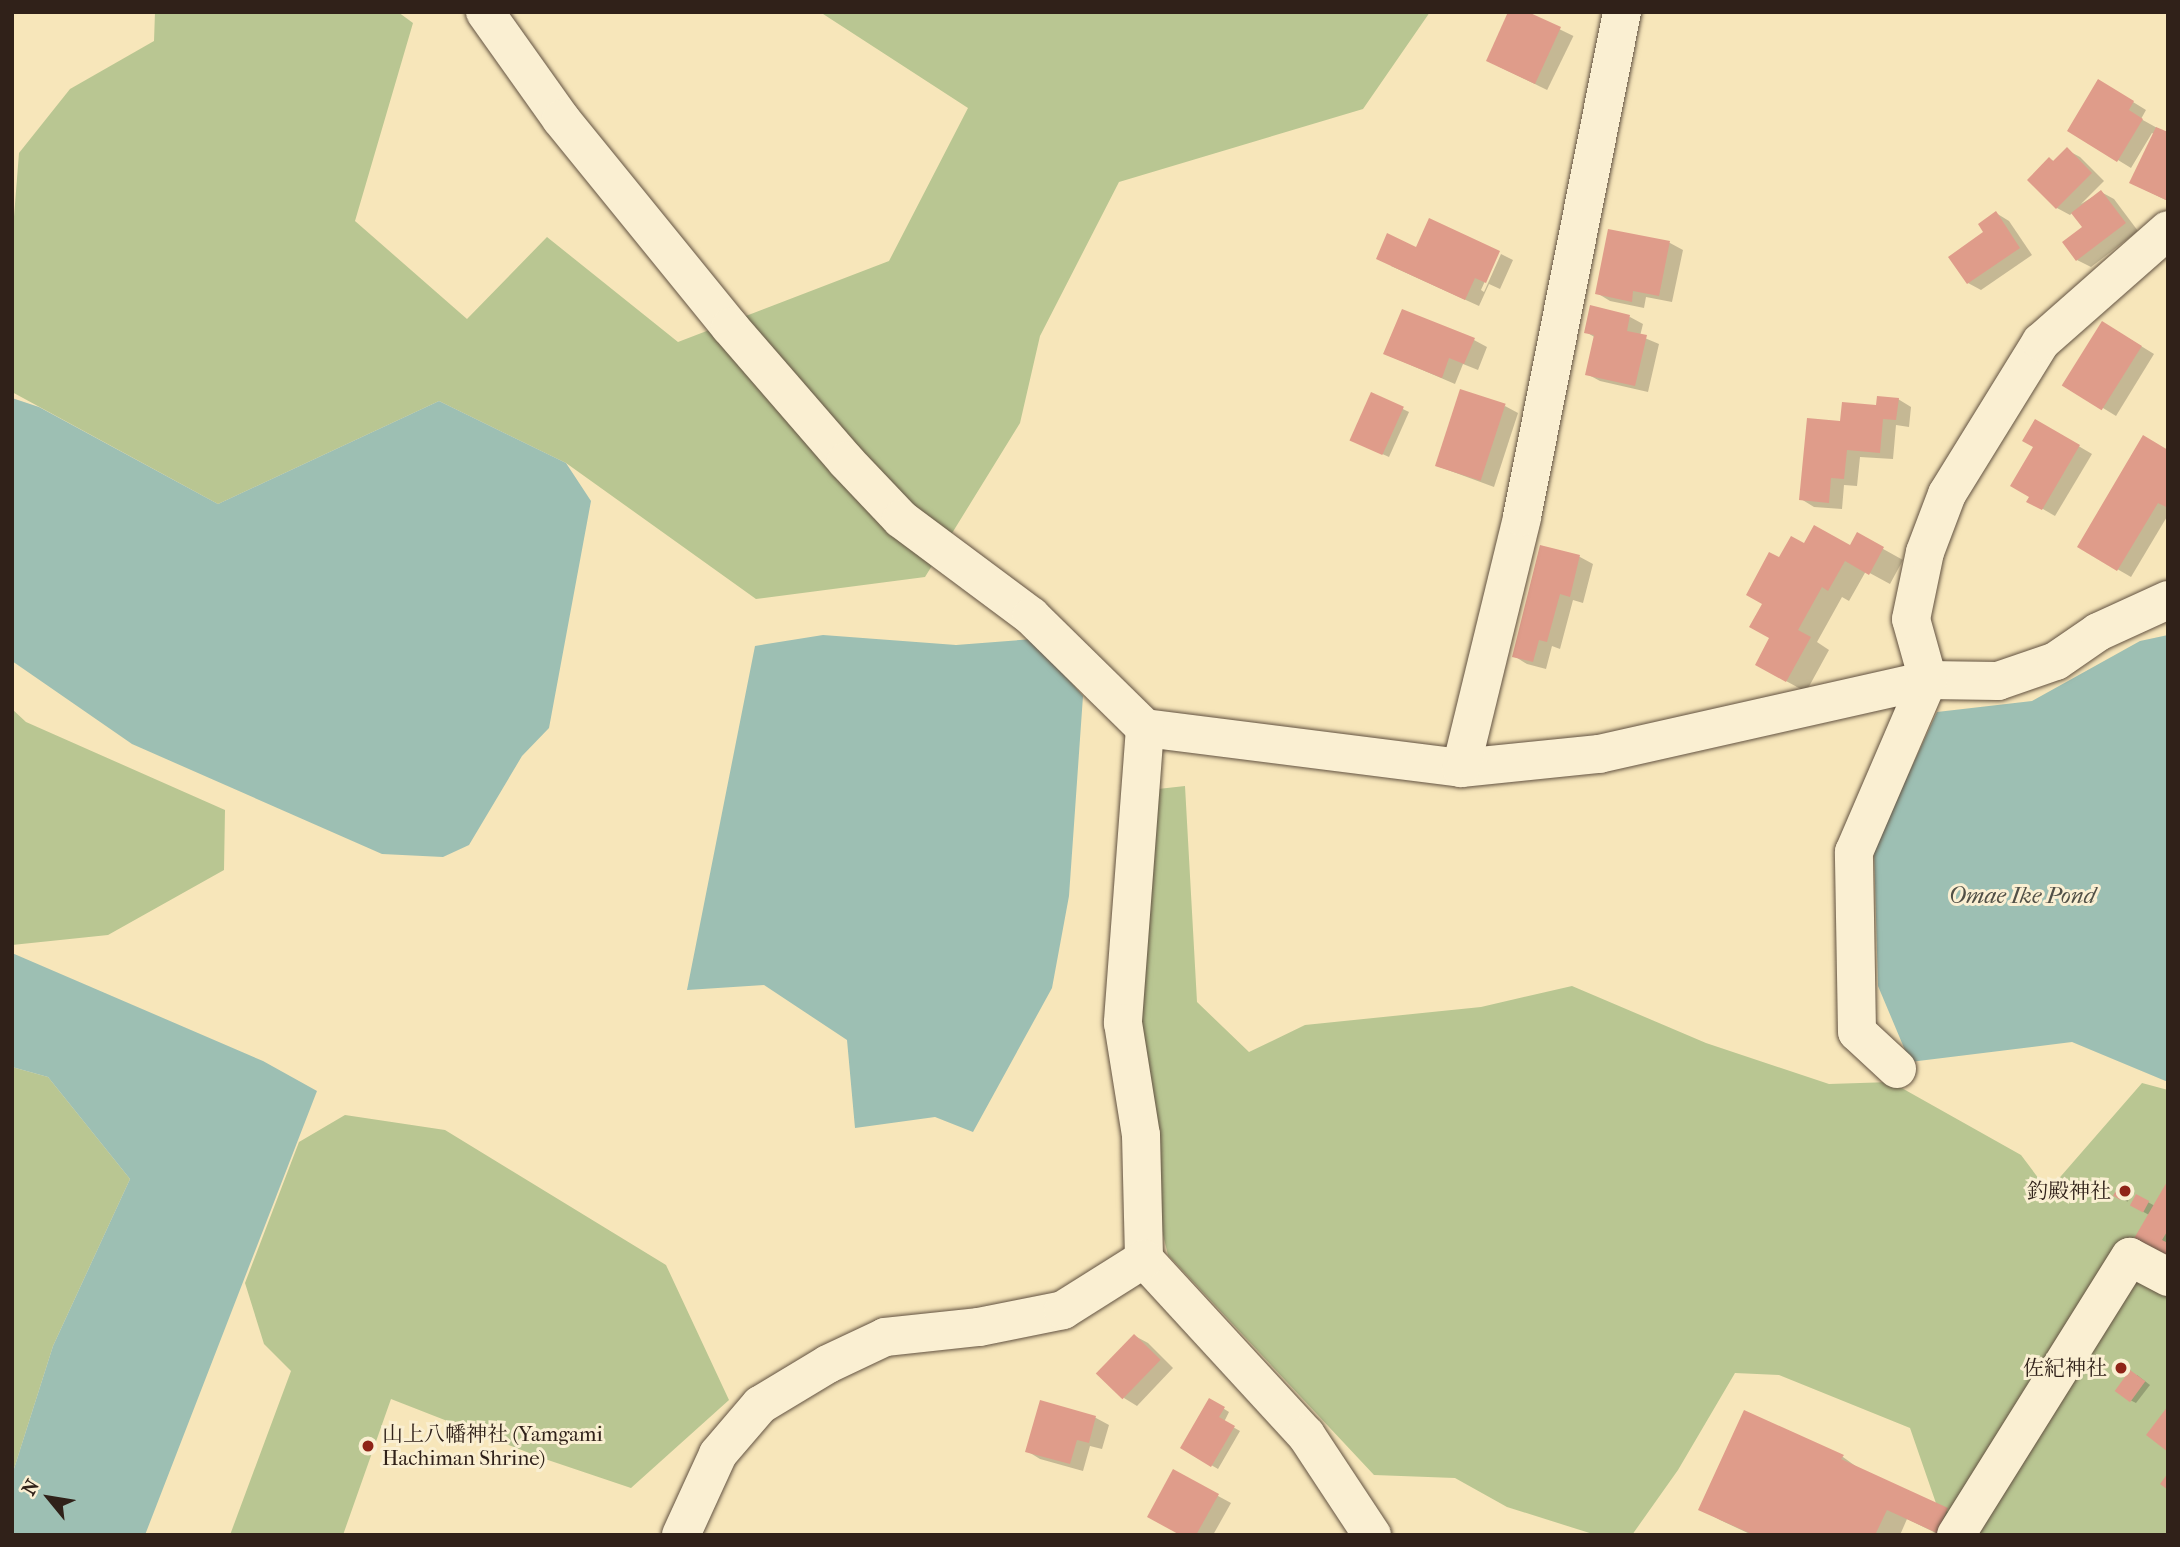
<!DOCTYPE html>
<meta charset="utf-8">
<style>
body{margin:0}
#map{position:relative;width:2180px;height:1547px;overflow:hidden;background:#f7e6ba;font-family:"IM FELL French Canon","Noto Serif JP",serif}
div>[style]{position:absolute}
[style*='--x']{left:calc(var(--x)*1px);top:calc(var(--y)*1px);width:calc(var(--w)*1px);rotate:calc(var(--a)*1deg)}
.green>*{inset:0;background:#b9c692}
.water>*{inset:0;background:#9dbfb3}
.shadow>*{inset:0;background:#0003;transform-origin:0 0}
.building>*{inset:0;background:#df9c8a;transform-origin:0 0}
.roads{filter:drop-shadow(0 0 2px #625241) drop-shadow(0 0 2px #625241)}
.minor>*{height:38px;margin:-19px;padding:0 19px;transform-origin:19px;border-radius:19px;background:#faefd2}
.dots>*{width:19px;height:19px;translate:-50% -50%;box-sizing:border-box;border:4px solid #faefd2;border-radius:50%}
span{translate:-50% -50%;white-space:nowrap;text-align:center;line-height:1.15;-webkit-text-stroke:6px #faefd2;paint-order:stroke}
.poi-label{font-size:21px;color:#302119}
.right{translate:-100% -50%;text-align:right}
.left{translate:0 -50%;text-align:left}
.water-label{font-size:23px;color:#515047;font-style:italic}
.frame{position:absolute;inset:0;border:14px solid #302119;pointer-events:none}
.north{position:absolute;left:14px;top:1463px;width:70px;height:70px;-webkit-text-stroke:5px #faefd2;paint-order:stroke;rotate:300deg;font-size:19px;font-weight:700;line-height:28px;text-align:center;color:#302119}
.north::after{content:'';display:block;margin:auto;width:24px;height:32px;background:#302119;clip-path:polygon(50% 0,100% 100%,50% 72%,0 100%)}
</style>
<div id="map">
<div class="green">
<i style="clip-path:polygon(155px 12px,398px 12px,413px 23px,355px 221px,467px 319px,547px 237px,678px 342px,889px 261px,968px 108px,820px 12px,1430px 12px,1363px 109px,1119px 182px,1040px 336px,1020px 423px,925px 577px,756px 599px,566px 463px,439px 401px,218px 504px,12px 392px,12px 242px,19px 153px,70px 89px,154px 41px)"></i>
<i style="clip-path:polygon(12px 709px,26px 722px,225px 810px,224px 870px,108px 935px,12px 945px)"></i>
<i style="clip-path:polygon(1185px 786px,1197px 1002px,1249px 1052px,1305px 1025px,1481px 1007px,1572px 986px,1706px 1043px,1829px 1084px,1891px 1082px,2021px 1155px,2048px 1191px,2142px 1083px,2168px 1090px,2168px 1535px,1947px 1535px,1910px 1428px,1779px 1375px,1735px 1373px,1678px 1470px,1632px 1535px,1596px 1535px,1507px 1507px,1455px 1478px,1374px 1475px,1168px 1255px,1107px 1009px,1122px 793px)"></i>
<i style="clip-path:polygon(12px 1067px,48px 1077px,130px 1179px,53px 1346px,12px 1475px)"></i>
<i style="clip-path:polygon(345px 1115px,445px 1130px,666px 1265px,729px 1400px,631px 1488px,542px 1458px,391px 1399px,343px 1535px,230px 1535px,291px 1371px,264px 1344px,245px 1283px,299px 1142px)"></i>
</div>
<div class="water">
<i style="clip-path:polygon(12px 398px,39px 407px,218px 504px,439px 401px,566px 463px,591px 501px,549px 728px,522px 756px,469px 845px,443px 857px,382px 854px,132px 744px,12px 661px)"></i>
<i style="clip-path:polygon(823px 635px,956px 645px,1033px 639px,1083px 696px,1069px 896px,1052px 988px,973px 1132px,935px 1117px,855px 1128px,847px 1040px,764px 985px,687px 990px,755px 646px)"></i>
<i style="clip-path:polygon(2168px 635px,2168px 1082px,2072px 1042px,1910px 1062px,1878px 986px,1874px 849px,1937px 712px,2032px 701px,2140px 641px)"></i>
<i style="clip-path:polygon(12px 953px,263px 1061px,317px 1091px,145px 1535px,12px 1535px,12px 1475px,53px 1346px,130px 1179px,48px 1077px,12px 1067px)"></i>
</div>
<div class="shadow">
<i style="left:1524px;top:12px;width:55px;height:60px;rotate:26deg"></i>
<i style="clip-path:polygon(2099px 81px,2146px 110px,2141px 119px,2168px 134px,2168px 201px,2131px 183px,2154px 134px,2152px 133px,2131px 168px,2069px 130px)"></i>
<i style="clip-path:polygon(2067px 150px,2080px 157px,2104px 181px,2081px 204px,2101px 192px,2114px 199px,2138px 231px,2091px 267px,2077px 260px,2085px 227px,2073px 212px,2070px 215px,2057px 208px,2029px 180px,2050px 159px,2055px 162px)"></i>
<i style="clip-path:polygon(1996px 213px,2009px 221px,2032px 255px,1981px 290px,1968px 283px,1986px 232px)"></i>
<i style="clip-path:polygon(1610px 231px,1670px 243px,1683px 250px,1672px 302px,1646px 297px,1644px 308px,1610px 301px,1597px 293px)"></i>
<i style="clip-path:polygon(1417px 249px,1498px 252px,1481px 290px,1484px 292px,1501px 254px,1513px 260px,1500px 289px,1489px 284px,1479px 306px,1391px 266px)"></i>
<i style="clip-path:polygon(1630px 317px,1643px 324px,1640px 336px,1659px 344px,1648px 392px,1600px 381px,1587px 374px,1596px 338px,1586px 332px)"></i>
<i style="clip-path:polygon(2115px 330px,2154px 354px,2116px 416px,2064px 384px)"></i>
<i style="clip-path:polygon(1474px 340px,1487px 347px,1478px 370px,1463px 364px,1455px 384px,1385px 354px)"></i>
<i style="clip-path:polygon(1372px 394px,1409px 412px,1389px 457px,1358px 443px)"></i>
<i style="clip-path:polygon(1898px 399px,1911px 407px,1909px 427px,1896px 425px,1893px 459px,1860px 457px,1857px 486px,1844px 485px,1842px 509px,1814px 507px,1801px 499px,1842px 423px)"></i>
<i style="clip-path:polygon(1505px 406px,1518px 413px,1494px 487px,1437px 466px)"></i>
<i style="clip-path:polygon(2036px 421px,2092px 454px,2055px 516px,2029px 501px)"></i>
<i style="clip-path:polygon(2168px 452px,2168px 515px,2131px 577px,2079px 547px)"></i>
<i style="clip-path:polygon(1858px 535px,1903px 560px,1890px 584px,1866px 571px,1849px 601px,1842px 597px,1817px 642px,1829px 650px,1806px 692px,1777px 676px,1765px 604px,1780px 560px,1804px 545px,1851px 547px)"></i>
<i style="clip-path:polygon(1542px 547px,1580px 557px,1593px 564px,1583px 603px,1573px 600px,1560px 649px,1552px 646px,1546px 669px,1527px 664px,1514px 656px)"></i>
<i style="clip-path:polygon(2168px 1183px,2168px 1261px,2149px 1215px,2131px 1205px,2137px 1196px,2155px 1206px)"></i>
<i style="left:2122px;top:1185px;width:13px;height:12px;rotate:29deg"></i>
<i style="clip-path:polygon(1135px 1336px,1148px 1343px,1173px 1368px,1137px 1406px,1124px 1398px)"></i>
<i style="clip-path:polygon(2137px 1375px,2150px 1385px,2136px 1403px,2130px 1400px)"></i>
<i style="clip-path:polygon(1210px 1400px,1229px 1412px,1224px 1422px,1240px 1431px,1218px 1469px,1182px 1448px)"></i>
<i style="clip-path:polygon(1041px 1402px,1096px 1418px,1109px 1425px,1102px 1449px,1090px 1446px,1083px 1471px,1040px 1459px,1027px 1451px)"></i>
<i style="clip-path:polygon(1745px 1412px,1843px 1457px,1861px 1470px,1967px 1521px,1940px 1535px,1907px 1519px,1900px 1535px,1752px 1535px,1720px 1520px,1701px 1509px)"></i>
<i style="clip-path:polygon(1174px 1472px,1231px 1503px,1213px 1535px,1183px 1535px)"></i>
</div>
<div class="building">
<i style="clip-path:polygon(1508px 12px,1528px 12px,1561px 27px,1535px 84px,1486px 61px)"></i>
<i style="clip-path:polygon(2098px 79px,2134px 101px,2129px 110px,2143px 119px,2117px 162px,2067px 131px)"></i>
<i style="clip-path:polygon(2156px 127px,2168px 132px,2168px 201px,2129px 183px)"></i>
<i style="clip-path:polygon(2067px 147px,2092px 173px,2056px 209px,2027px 180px,2049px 157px,2053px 161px)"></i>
<i style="clip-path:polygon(2101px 190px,2126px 223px,2076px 261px,2062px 242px,2082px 227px,2071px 213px)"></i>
<i style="clip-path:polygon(1996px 211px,2020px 248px,1967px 284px,1948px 257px,1983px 232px,1978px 224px)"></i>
<i style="clip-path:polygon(1429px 218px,1500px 251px,1486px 283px,1475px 278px,1465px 300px,1376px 259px,1387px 233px,1416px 247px)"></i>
<i style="clip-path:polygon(1608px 229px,1670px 241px,1659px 296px,1633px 291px,1632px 302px,1595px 294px)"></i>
<i style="clip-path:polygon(1590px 305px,1630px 315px,1627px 331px,1647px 335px,1635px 386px,1585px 375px,1594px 335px,1584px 333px)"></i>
<i style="clip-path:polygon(1402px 309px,1475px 338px,1464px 364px,1449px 358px,1442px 378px,1383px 354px)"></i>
<i style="left:2102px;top:321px;width:47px;height:76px;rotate:32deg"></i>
<i style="left:1460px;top:389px;width:48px;height:81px;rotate:18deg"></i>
<i style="left:1371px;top:392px;width:36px;height:53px;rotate:24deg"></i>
<i style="clip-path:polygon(1877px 396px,1899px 398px,1896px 420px,1883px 419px,1880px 453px,1847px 450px,1844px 479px,1831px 478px,1829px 503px,1799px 500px,1807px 418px,1840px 421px,1842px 402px,1876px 405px)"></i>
<i style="clip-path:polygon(2035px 419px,2080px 445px,2042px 510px,2026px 502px,2029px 497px,2010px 486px,2033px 447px,2022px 441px)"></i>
<i style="clip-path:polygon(2143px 435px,2168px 450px,2168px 508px,2158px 503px,2117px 571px,2077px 547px)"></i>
<i style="clip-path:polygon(1814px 525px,1850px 545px,1857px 532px,1884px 547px,1869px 575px,1845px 561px,1828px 591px,1822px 587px,1798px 630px,1811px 637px,1786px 682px,1755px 665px,1769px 638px,1749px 627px,1762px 604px,1746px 595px,1769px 552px,1779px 557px,1791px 536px,1804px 543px)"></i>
<i style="clip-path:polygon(1540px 545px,1580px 555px,1570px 597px,1560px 594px,1547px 642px,1539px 640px,1533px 662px,1512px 657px)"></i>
<i style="clip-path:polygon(2168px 1180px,2168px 1230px,2162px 1240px,2168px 1243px,2168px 1263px,2132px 1242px)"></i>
<i style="left:2121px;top:1182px;width:8px;height:16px;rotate:30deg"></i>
<i style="left:2136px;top:1194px;width:15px;height:13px;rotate:28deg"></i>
<i style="left:1134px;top:1334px;width:37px;height:55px;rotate:44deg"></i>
<i style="left:2130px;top:1370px;width:19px;height:26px;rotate:36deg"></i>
<i style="clip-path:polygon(1209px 1398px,1225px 1407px,1219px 1417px,1235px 1426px,1211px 1467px,1180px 1448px)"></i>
<i style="clip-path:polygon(1040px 1400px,1096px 1416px,1089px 1443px,1077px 1440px,1070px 1464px,1025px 1452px)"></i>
<i style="clip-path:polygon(2168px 1406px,2168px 1452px,2146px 1435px)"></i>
<i style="clip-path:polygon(1744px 1410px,1844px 1455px,1841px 1459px,1948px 1508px,1937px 1533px,1887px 1510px,1875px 1535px,1754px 1535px,1698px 1510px)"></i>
<i style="clip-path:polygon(1173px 1469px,1219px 1494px,1196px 1535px,1180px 1535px,1147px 1517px)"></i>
<i style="clip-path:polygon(2168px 1473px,2168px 1490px,2160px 1484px)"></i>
</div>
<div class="roads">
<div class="minor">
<i style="--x:485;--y:12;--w:131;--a:54.6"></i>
<i style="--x:561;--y:119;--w:268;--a:50.9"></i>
<i style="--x:730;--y:327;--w:177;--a:49.1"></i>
<i style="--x:846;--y:461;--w:80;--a:46.5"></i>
<i style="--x:901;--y:519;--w:162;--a:36.7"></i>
<i style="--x:1031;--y:616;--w:160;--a:44.5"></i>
<i style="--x:1145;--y:728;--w:319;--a:7.2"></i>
<i style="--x:1461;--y:768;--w:139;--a:-5.8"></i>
<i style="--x:1599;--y:754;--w:337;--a:-12.7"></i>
<i style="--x:1928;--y:680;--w:70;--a:0.8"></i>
<i style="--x:1998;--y:681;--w:61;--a:-19"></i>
<i style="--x:2056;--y:661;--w:51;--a:-34.6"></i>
<i style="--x:2098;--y:632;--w:77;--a:-24.6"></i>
<i style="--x:1145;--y:728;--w:296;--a:94.3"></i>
<i style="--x:1123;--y:1023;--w:113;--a:80.9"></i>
<i style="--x:1141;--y:1135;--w:124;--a:88.6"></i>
<i style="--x:1144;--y:1259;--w:239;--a:47.4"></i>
<i style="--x:1306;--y:1435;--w:120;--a:56.6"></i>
<i style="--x:1461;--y:768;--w:258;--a:-76.3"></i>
<i style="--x:1522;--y:517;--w:515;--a:-78.8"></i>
<i style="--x:1897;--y:1069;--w:54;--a:-137.2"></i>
<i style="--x:1857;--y:1032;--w:180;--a:-91"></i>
<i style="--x:1854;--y:852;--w:187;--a:-66.7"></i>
<i style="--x:1928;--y:680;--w:63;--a:-105.6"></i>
<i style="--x:1911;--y:619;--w:68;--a:-78.2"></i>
<i style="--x:1925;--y:552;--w:62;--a:-69.2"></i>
<i style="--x:1947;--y:494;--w:179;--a:-58.3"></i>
<i style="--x:2041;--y:342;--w:169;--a:-41.4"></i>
<i style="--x:681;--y:1535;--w:89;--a:-65.4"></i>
<i style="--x:718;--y:1454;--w:65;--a:-49.4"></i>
<i style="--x:760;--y:1405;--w:79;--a:-31.1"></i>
<i style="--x:828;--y:1364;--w:63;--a:-25.3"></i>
<i style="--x:885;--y:1337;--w:95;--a:-6.1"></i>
<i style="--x:979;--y:1327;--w:86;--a:-11.4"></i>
<i style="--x:1063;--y:1310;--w:96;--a:-32.2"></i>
<i style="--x:1956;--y:1535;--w:328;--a:-58"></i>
<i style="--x:2130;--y:1257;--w:43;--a:27.8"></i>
</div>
</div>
<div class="dots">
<i style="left:2125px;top:1191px;background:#8f2418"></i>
<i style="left:2121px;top:1368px;background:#8f2418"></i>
<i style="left:368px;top:1446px;background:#8f2418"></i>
</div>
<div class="poi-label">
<span class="right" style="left:2111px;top:1191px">釣殿神社</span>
<span class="right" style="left:2107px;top:1368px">佐紀神社</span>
<span class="left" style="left:382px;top:1446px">山上八幡神社 (Yamgami<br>Hachiman Shrine)</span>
</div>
<div class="water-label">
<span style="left:2022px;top:896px">Omae Ike Pond</span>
</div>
<div class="frame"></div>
<div class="north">N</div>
</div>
